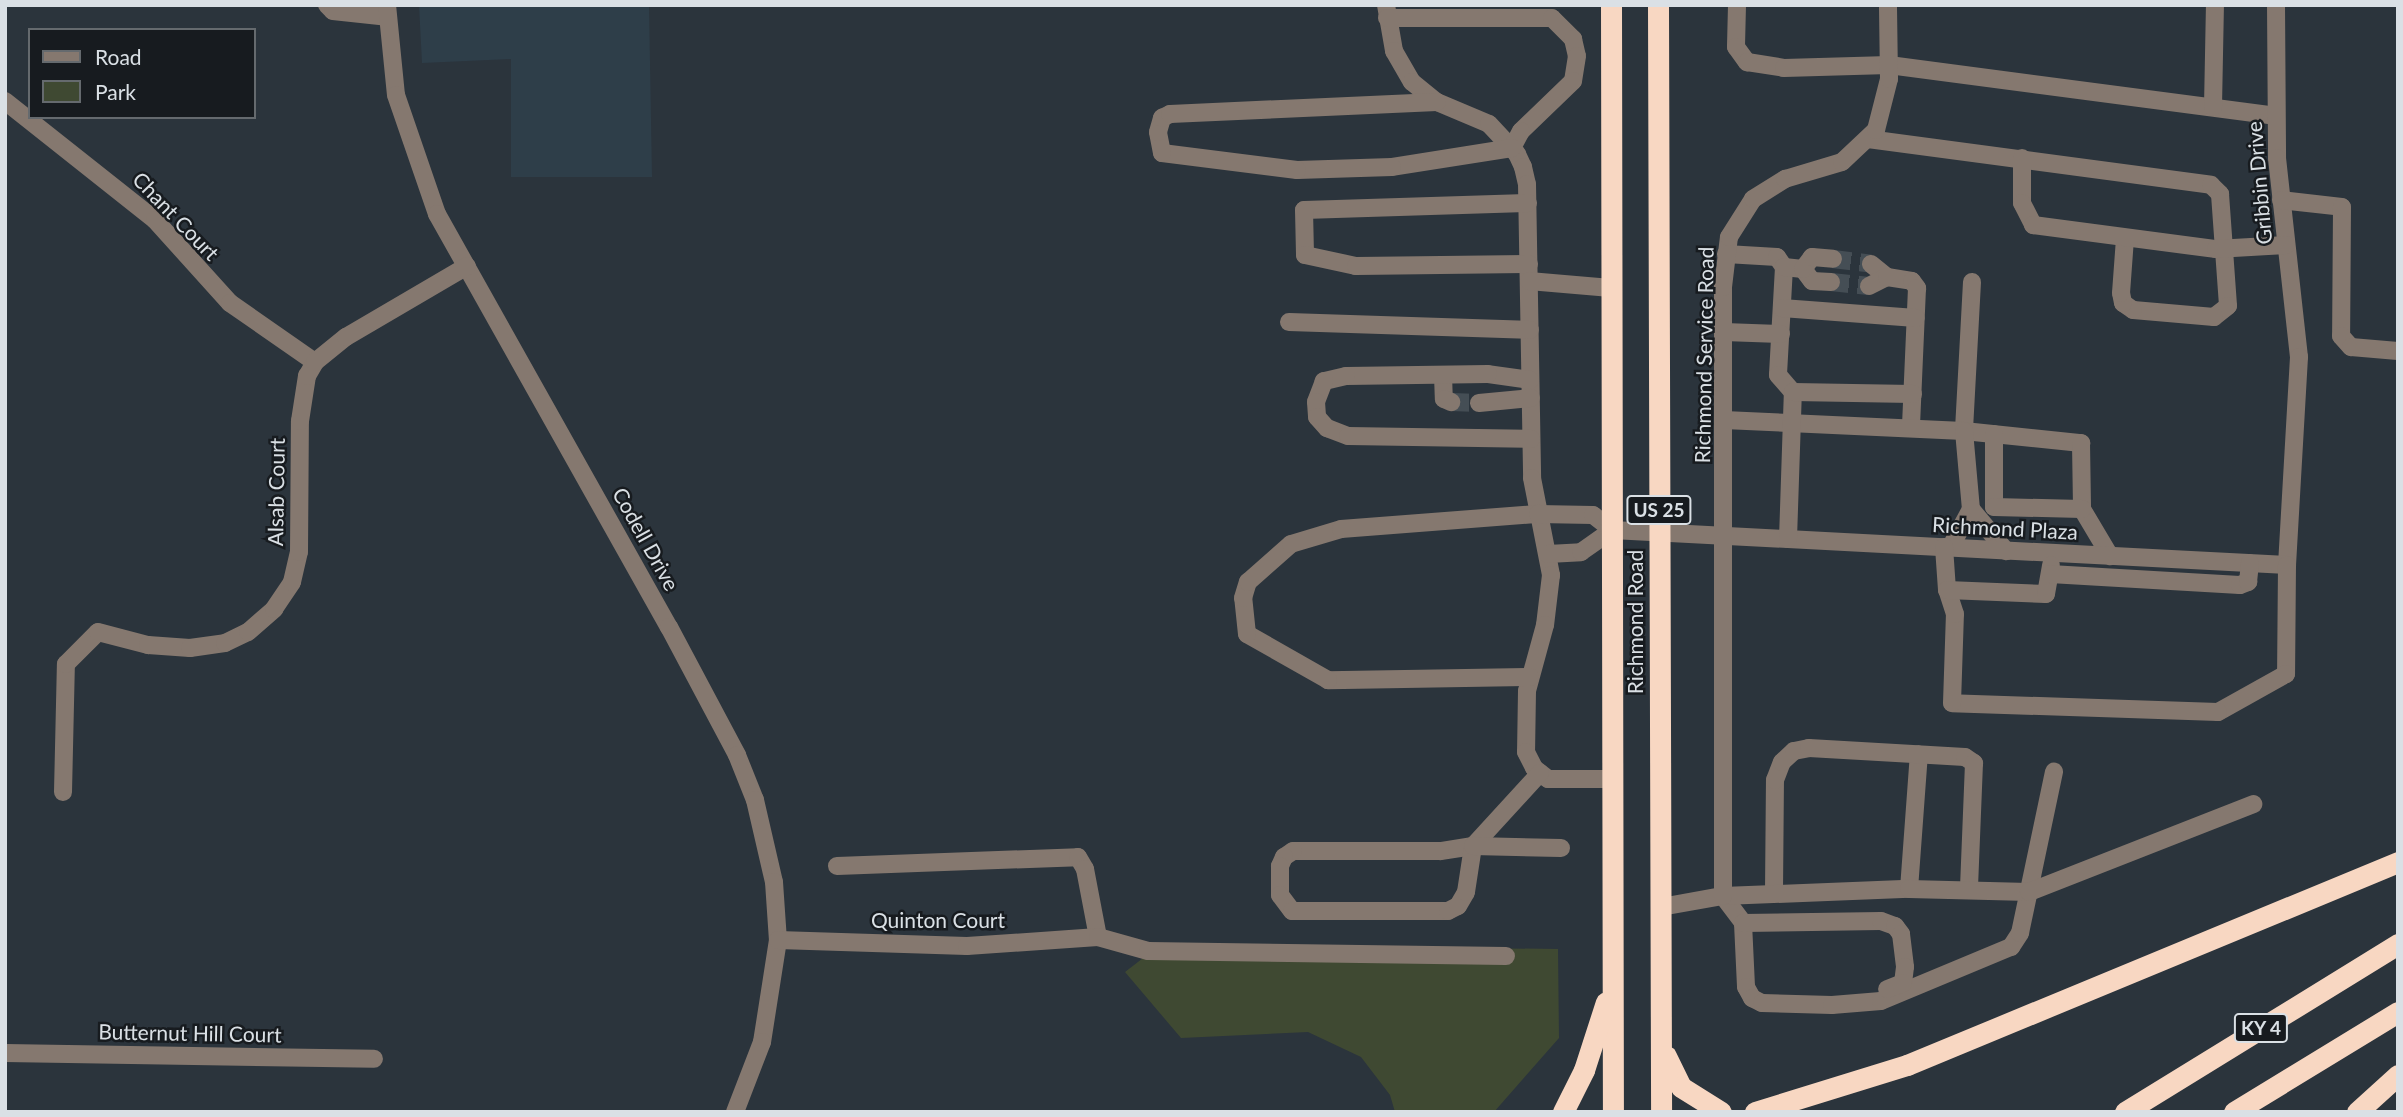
<!DOCTYPE html>
<style>
body{margin:0}
#map{position:relative;width:2403px;height:1117px;overflow:hidden;background:#2b343c;font-family:Lato,sans-serif}
div>[style]{position:absolute}
[style*='--x']{left:calc(var(--x)*1px);top:calc(var(--y)*1px);width:calc(var(--w)*1px);rotate:calc(var(--a)*1deg)}
.built>*{inset:0;background:#2e3e49}
.green>*{inset:0;background:#3f4932}
.minor-tunnel>*{height:18px;margin-top:-9px;transform-origin:0;background:repeating-linear-gradient(90deg,#454e55 0 18px,transparent 0 27px)}
.minor>*{height:18px;margin:-9px;padding:0 9px;transform-origin:9px;border-radius:9px;background:#85786f}
.highway>*{height:21px;margin:-10.5px;padding:0 10.5px;transform-origin:10.5px;border-radius:10.5px;background:#f8d7c2}
span{translate:-50% -50%;white-space:nowrap;text-align:center;line-height:1.15;-webkit-text-stroke:5px #171b1f;paint-order:stroke}
.shield-label span{padding:2px 5px;background:#171b1f;border:2px solid;border-radius:5px;-webkit-text-stroke-width:0}
.shield-label{font-size:19px;color:#dae0e5;font-weight:700}
.street-label{font-size:21px;color:#dae0e5}
.frame{position:absolute;inset:0;border:7px solid #dae0e5;pointer-events:none}
.legend{position:absolute;left:28px;top:28px;width:228px;height:91px;box-sizing:border-box;background:#171b1f;border:2px solid #656a6e;margin:0;padding:9px 12px;list-style:none;font-size:21px;color:#dae0e5}
.legend li{display:flex;align-items:center;gap:14px;height:35px}
.legend b{width:35px;border:2px solid #656a6e}
</style>
<div id="map">
<div class="built">
<i style="clip-path:polygon(419px 5px,649px 5px,652px 177px,511px 177px,511px 59px,422px 63px)"></i>
</div>
<div class="green">
<i style="clip-path:polygon(1288px 946px,1558px 949px,1559px 1038px,1494px 1112px,1395px 1112px,1390px 1095px,1361px 1057px,1308px 1032px,1181px 1038px,1125px 972px,1147px 955px)"></i>
</div>
<div class="minor-tunnel">
<i style="--x:1833;--y:259;--w:38;--a:7"></i>
<i style="--x:1831;--y:282;--w:38;--a:6"></i>
<i style="--x:1451;--y:402;--w:28;--a:2"></i>
</div>
<div class="minor">
<i style="--x:327;--y:5;--w:8;--a:45"></i>
<i style="--x:333;--y:11;--w:54;--a:6.3"></i>
<i style="--x:387;--y:5;--w:90;--a:84.3"></i>
<i style="--x:396;--y:95;--w:126;--a:71"></i>
<i style="--x:437;--y:214;--w:474;--a:60.7"></i>
<i style="--x:669;--y:627;--w:145;--a:62"></i>
<i style="--x:737;--y:755;--w:48;--a:68.2"></i>
<i style="--x:755;--y:800;--w:84;--a:77"></i>
<i style="--x:774;--y:882;--w:58;--a:86.1"></i>
<i style="--x:778;--y:940;--w:103;--a:98.9"></i>
<i style="--x:762;--y:1042;--w:75;--a:111.1"></i>
<i style="--x:1386;--y:5;--w:47;--a:80.1"></i>
<i style="--x:1394;--y:51;--w:36;--a:60"></i>
<i style="--x:1412;--y:82;--w:32;--a:39"></i>
<i style="--x:1437;--y:102;--w:56;--a:22.9"></i>
<i style="--x:1489;--y:124;--w:41;--a:47"></i>
<i style="--x:1517;--y:154;--w:14;--a:65"></i>
<i style="--x:1523;--y:167;--w:17;--a:77"></i>
<i style="--x:1527;--y:184;--w:294;--a:89"></i>
<i style="--x:1532;--y:478;--w:99;--a:78.9"></i>
<i style="--x:1551;--y:575;--w:50;--a:96.8"></i>
<i style="--x:1545;--y:625;--w:68;--a:105.3"></i>
<i style="--x:1527;--y:691;--w:61;--a:90.9"></i>
<i style="--x:1526;--y:752;--w:18;--a:63"></i>
<i style="--x:1534;--y:768;--w:18;--a:38"></i>
<i style="--x:1548;--y:779;--w:65;--a:0"></i>
<i style="--x:1737;--y:5;--w:42;--a:91.4"></i>
<i style="--x:1736;--y:47;--w:19;--a:54"></i>
<i style="--x:1747;--y:62;--w:37;--a:9"></i>
<i style="--x:1784;--y:68;--w:105;--a:-1.6"></i>
<i style="--x:1889;--y:65;--w:389;--a:7.5"></i>
<i style="--x:2276;--y:5;--w:153;--a:89.6"></i>
<i style="--x:2277;--y:158;--w:200;--a:83.7"></i>
<i style="--x:2299;--y:357;--w:208;--a:93.3"></i>
<i style="--x:1387;--y:18;--w:165;--a:0"></i>
<i style="--x:1552;--y:18;--w:30;--a:45"></i>
<i style="--x:1573;--y:39;--w:17;--a:77"></i>
<i style="--x:1577;--y:56;--w:25;--a:99"></i>
<i style="--x:1573;--y:81;--w:72;--a:136.1"></i>
<i style="--x:1521;--y:131;--w:19;--a:118"></i>
<i style="--x:1512;--y:148;--w:121;--a:171"></i>
<i style="--x:1392;--y:167;--w:95;--a:178.2"></i>
<i style="--x:1297;--y:170;--w:136;--a:-172.8"></i>
<i style="--x:1162;--y:153;--w:21;--a:-101"></i>
<i style="--x:1158;--y:132;--w:15;--a:-74"></i>
<i style="--x:1162;--y:118;--w:9;--a:-27"></i>
<i style="--x:1170;--y:114;--w:267;--a:-2.6"></i>
<i style="--x:5;--y:101;--w:191;--a:38.4"></i>
<i style="--x:155;--y:220;--w:112;--a:47.9"></i>
<i style="--x:230;--y:303;--w:103;--a:34.8"></i>
<i style="--x:2213;--y:107;--w:102;--a:-88.9"></i>
<i style="--x:1868;--y:139;--w:346;--a:7.6"></i>
<i style="--x:2211;--y:185;--w:13;--a:45"></i>
<i style="--x:2220;--y:194;--w:112;--a:85.9"></i>
<i style="--x:2228;--y:306;--w:18;--a:142"></i>
<i style="--x:2214;--y:317;--w:81;--a:-175.1"></i>
<i style="--x:2133;--y:310;--w:12;--a:-145"></i>
<i style="--x:2123;--y:303;--w:10;--a:-101"></i>
<i style="--x:2121;--y:293;--w:55;--a:-85.8"></i>
<i style="--x:2022;--y:158;--w:45;--a:90"></i>
<i style="--x:2022;--y:203;--w:25;--a:63"></i>
<i style="--x:2033;--y:225;--w:185;--a:7.5"></i>
<i style="--x:2216;--y:249;--w:70;--a:-3.3"></i>
<i style="--x:2281;--y:200;--w:61;--a:6.5"></i>
<i style="--x:2342;--y:207;--w:129;--a:90.4"></i>
<i style="--x:2341;--y:336;--w:15;--a:48"></i>
<i style="--x:2351;--y:347;--w:47;--a:4.9"></i>
<i style="--x:1528;--y:203;--w:224;--a:178.2"></i>
<i style="--x:1304;--y:210;--w:45;--a:88.7"></i>
<i style="--x:1305;--y:255;--w:52;--a:12.2"></i>
<i style="--x:1356;--y:266;--w:173;--a:-0.7"></i>
<i style="--x:1726;--y:254;--w:51;--a:3.4"></i>
<i style="--x:1777;--y:257;--w:12;--a:55"></i>
<i style="--x:1784;--y:267;--w:108;--a:93.2"></i>
<i style="--x:1778;--y:375;--w:23;--a:49"></i>
<i style="--x:1871;--y:264;--w:21;--a:39"></i>
<i style="--x:1784;--y:267;--w:19;--a:6"></i>
<i style="--x:1803;--y:269;--w:15;--a:53"></i>
<i style="--x:1812;--y:281;--w:19;--a:3"></i>
<i style="--x:1803;--y:269;--w:15;--a:-53"></i>
<i style="--x:1812;--y:257;--w:21;--a:5"></i>
<i style="--x:1529;--y:281;--w:82;--a:4.9"></i>
<i style="--x:1972;--y:282;--w:149;--a:93.1"></i>
<i style="--x:1964;--y:431;--w:118;--a:5.9"></i>
<i style="--x:2081;--y:443;--w:66;--a:89.1"></i>
<i style="--x:2082;--y:509;--w:55;--a:59.2"></i>
<i style="--x:1869;--y:286;--w:20;--a:-27"></i>
<i style="--x:1887;--y:277;--w:25;--a:9"></i>
<i style="--x:1912;--y:281;--w:9;--a:54"></i>
<i style="--x:1917;--y:288;--w:140;--a:92.5"></i>
<i style="--x:1782;--y:308;--w:134;--a:4.3"></i>
<i style="--x:1289;--y:322;--w:241;--a:1.9"></i>
<i style="--x:1724;--y:332;--w:57;--a:2"></i>
<i style="--x:1443;--y:375;--w:24;--a:88"></i>
<i style="--x:1444;--y:399;--w:8;--a:23"></i>
<i style="--x:1530;--y:380;--w:42;--a:-171.9"></i>
<i style="--x:1488;--y:374;--w:142;--a:179.2"></i>
<i style="--x:1346;--y:376;--w:23;--a:167"></i>
<i style="--x:1324;--y:381;--w:22;--a:111"></i>
<i style="--x:1316;--y:402;--w:15;--a:86"></i>
<i style="--x:1317;--y:417;--w:15;--a:48"></i>
<i style="--x:1327;--y:428;--w:22;--a:21"></i>
<i style="--x:1348;--y:436;--w:183;--a:0.9"></i>
<i style="--x:1479;--y:403;--w:52;--a:-5.5"></i>
<i style="--x:1724;--y:420;--w:240;--a:2.6"></i>
<i style="--x:1964;--y:431;--w:78;--a:84.9"></i>
<i style="--x:1971;--y:509;--w:44;--a:118.3"></i>
<i style="--x:1994;--y:434;--w:73;--a:90"></i>
<i style="--x:1994;--y:507;--w:88;--a:1.3"></i>
<i style="--x:1971;--y:509;--w:55;--a:50.2"></i>
<i style="--x:1612;--y:530;--w:676;--a:2.97"></i>
<i style="--x:2287;--y:565;--w:109;--a:90.5"></i>
<i style="--x:2286;--y:674;--w:78;--a:150.8"></i>
<i style="--x:2218;--y:712;--w:266;--a:-178.1"></i>
<i style="--x:1952;--y:703;--w:89;--a:-88.1"></i>
<i style="--x:1955;--y:614;--w:25;--a:-108"></i>
<i style="--x:1788;--y:539;--w:147;--a:-88.1"></i>
<i style="--x:1793;--y:392;--w:120;--a:1"></i>
<i style="--x:1944;--y:547;--w:43;--a:86"></i>
<i style="--x:1947;--y:590;--w:99;--a:2.3"></i>
<i style="--x:2046;--y:594;--w:29;--a:-80"></i>
<i style="--x:1548;--y:554;--w:33;--a:-3"></i>
<i style="--x:1581;--y:552;--w:38;--a:-35"></i>
<i style="--x:2050;--y:574;--w:190;--a:3.3"></i>
<i style="--x:2240;--y:585;--w:9;--a:-21"></i>
<i style="--x:2248;--y:582;--w:19;--a:-84"></i>
<i style="--x:1530;--y:677;--w:202;--a:179.1"></i>
<i style="--x:1328;--y:680;--w:93;--a:-150.4"></i>
<i style="--x:1247;--y:634;--w:36;--a:-96"></i>
<i style="--x:1243;--y:598;--w:17;--a:-73"></i>
<i style="--x:1248;--y:582;--w:57;--a:-41.5"></i>
<i style="--x:1291;--y:544;--w:52;--a:-16.7"></i>
<i style="--x:1341;--y:529;--w:198;--a:-4.4"></i>
<i style="--x:1538;--y:514;--w:55;--a:1"></i>
<i style="--x:1593;--y:515;--w:24;--a:38"></i>
<i style="--x:1540;--y:773;--w:99;--a:132.5"></i>
<i style="--x:1473;--y:846;--w:33;--a:171"></i>
<i style="--x:1440;--y:851;--w:147;--a:180"></i>
<i style="--x:1293;--y:851;--w:11;--a:146"></i>
<i style="--x:1284;--y:857;--w:10;--a:114"></i>
<i style="--x:1280;--y:866;--w:29;--a:90"></i>
<i style="--x:1280;--y:895;--w:20;--a:53"></i>
<i style="--x:1292;--y:911;--w:156;--a:0"></i>
<i style="--x:1448;--y:911;--w:11;--a:-27"></i>
<i style="--x:1458;--y:906;--w:16;--a:-60"></i>
<i style="--x:1466;--y:892;--w:47;--a:-81.3"></i>
<i style="--x:1473;--y:846;--w:88;--a:1.3"></i>
<i style="--x:63;--y:792;--w:128;--a:-88.7"></i>
<i style="--x:66;--y:664;--w:45;--a:-45"></i>
<i style="--x:98;--y:632;--w:52;--a:14.6"></i>
<i style="--x:148;--y:645;--w:42;--a:4.1"></i>
<i style="--x:190;--y:648;--w:35;--a:-8"></i>
<i style="--x:225;--y:643;--w:25;--a:-26"></i>
<i style="--x:248;--y:632;--w:35;--a:-41"></i>
<i style="--x:274;--y:609;--w:32;--a:-56"></i>
<i style="--x:292;--y:582;--w:31;--a:-77"></i>
<i style="--x:299;--y:552;--w:131;--a:-89.6"></i>
<i style="--x:300;--y:421;--w:46;--a:-81.2"></i>
<i style="--x:307;--y:376;--w:16;--a:-60"></i>
<i style="--x:315;--y:362;--w:40;--a:-39"></i>
<i style="--x:346;--y:337;--w:140;--a:-30.4"></i>
<i style="--x:837;--y:866;--w:241;--a:-2.1"></i>
<i style="--x:1078;--y:857;--w:14;--a:60"></i>
<i style="--x:1085;--y:869;--w:69;--a:79.2"></i>
<i style="--x:1909;--y:889;--w:135;--a:-85.8"></i>
<i style="--x:1774;--y:891;--w:111;--a:-89.5"></i>
<i style="--x:1775;--y:780;--w:19;--a:-69"></i>
<i style="--x:1782;--y:762;--w:16;--a:-43"></i>
<i style="--x:1794;--y:751;--w:15;--a:-11"></i>
<i style="--x:1809;--y:748;--w:156;--a:3.3"></i>
<i style="--x:1965;--y:757;--w:11;--a:34"></i>
<i style="--x:1974;--y:763;--w:127;--a:92.3"></i>
<i style="--x:1723;--y:896;--w:34;--a:53"></i>
<i style="--x:1743;--y:923;--w:64;--a:87.3"></i>
<i style="--x:1746;--y:987;--w:13;--a:61"></i>
<i style="--x:1752;--y:998;--w:11;--a:27"></i>
<i style="--x:1762;--y:1003;--w:70;--a:1.6"></i>
<i style="--x:1832;--y:1005;--w:49;--a:-4.7"></i>
<i style="--x:1881;--y:1001;--w:141;--a:-22.6"></i>
<i style="--x:2011;--y:947;--w:17;--a:-57"></i>
<i style="--x:2020;--y:933;--w:165;--a:-78.1"></i>
<i style="--x:1723;--y:896;--w:186;--a:-2.2"></i>
<i style="--x:1909;--y:889;--w:120;--a:1.4"></i>
<i style="--x:2029;--y:892;--w:241;--a:-21.4"></i>
<i style="--x:1661;--y:907;--w:63;--a:-10.1"></i>
<i style="--x:1723;--y:896;--w:609;--a:-90"></i>
<i style="--x:1723;--y:287;--w:50;--a:-83.2"></i>
<i style="--x:1729;--y:237;--w:45;--a:-57.7"></i>
<i style="--x:1753;--y:199;--w:38;--a:-32"></i>
<i style="--x:1785;--y:179;--w:59;--a:-16.6"></i>
<i style="--x:1842;--y:162;--w:47;--a:-43.3"></i>
<i style="--x:1876;--y:130;--w:53;--a:-75.7"></i>
<i style="--x:1889;--y:79;--w:74;--a:-90.8"></i>
<i style="--x:1743;--y:923;--w:138;--a:-0.8"></i>
<i style="--x:1881;--y:921;--w:15;--a:20"></i>
<i style="--x:1895;--y:926;--w:10;--a:53"></i>
<i style="--x:1901;--y:934;--w:33;--a:83"></i>
<i style="--x:1905;--y:967;--w:16;--a:97"></i>
<i style="--x:1903;--y:983;--w:17;--a:159"></i>
<i style="--x:778;--y:940;--w:189;--a:1.8"></i>
<i style="--x:967;--y:946;--w:131;--a:-3.9"></i>
<i style="--x:1098;--y:937;--w:52;--a:15.6"></i>
<i style="--x:1148;--y:951;--w:358;--a:0.8"></i>
<i style="--x:5;--y:1053;--w:369;--a:0.9"></i>
</div>
<div class="highway">
<i style="--x:1611;--y:5;--w:1107;--a:89.9"></i>
<i style="--x:1658;--y:5;--w:1107;--a:89.84"></i>
<i style="--x:1666;--y:1056;--w:34;--a:64"></i>
<i style="--x:1681;--y:1087;--w:47;--a:32"></i>
<i style="--x:1563;--y:1112;--w:47;--a:-63.4"></i>
<i style="--x:1584;--y:1070;--w:71;--a:-72.1"></i>
<i style="--x:1755;--y:1112;--w:159;--a:-17.2"></i>
<i style="--x:1907;--y:1065;--w:531;--a:-22.46"></i>
<i style="--x:2125;--y:1112;--w:321;--a:-31.6"></i>
<i style="--x:2234;--y:1112;--w:192;--a:-31.4"></i>
<i style="--x:2357;--y:1112;--w:55;--a:-42.1"></i>
</div>
<div class="shield-label">
<span style="left:1659px;top:510px">US 25</span>
<span style="left:2261px;top:1028px">KY 4</span>
</div>
<div class="street-label">
<span style="left:2259px;top:183px;rotate:-95deg">Gribbin Drive</span>
<span style="left:176px;top:216px;rotate:46deg">Chant Court</span>
<span style="left:1704px;top:355px;rotate:-89deg">Richmond Service Road</span>
<span style="left:276px;top:492px;rotate:-89deg">Alsab Court</span>
<span style="left:2005px;top:528px;rotate:3deg">Richmond Plaza</span>
<span style="left:646px;top:539px;rotate:61deg">Codell Drive</span>
<span style="left:1635px;top:622px;rotate:-90deg">Richmond Road</span>
<span style="left:938px;top:920px">Quinton Court</span>
<span style="left:190px;top:1033px;rotate:1deg">Butternut Hill Court</span>
</div>
<div class="frame"></div>
<ul class="legend">
<li><b style="height:9px;background:#85786f"></b>Road</li>
<li><b style="height:19px;background:#3f4932"></b>Park</li>
</ul>
</div>
